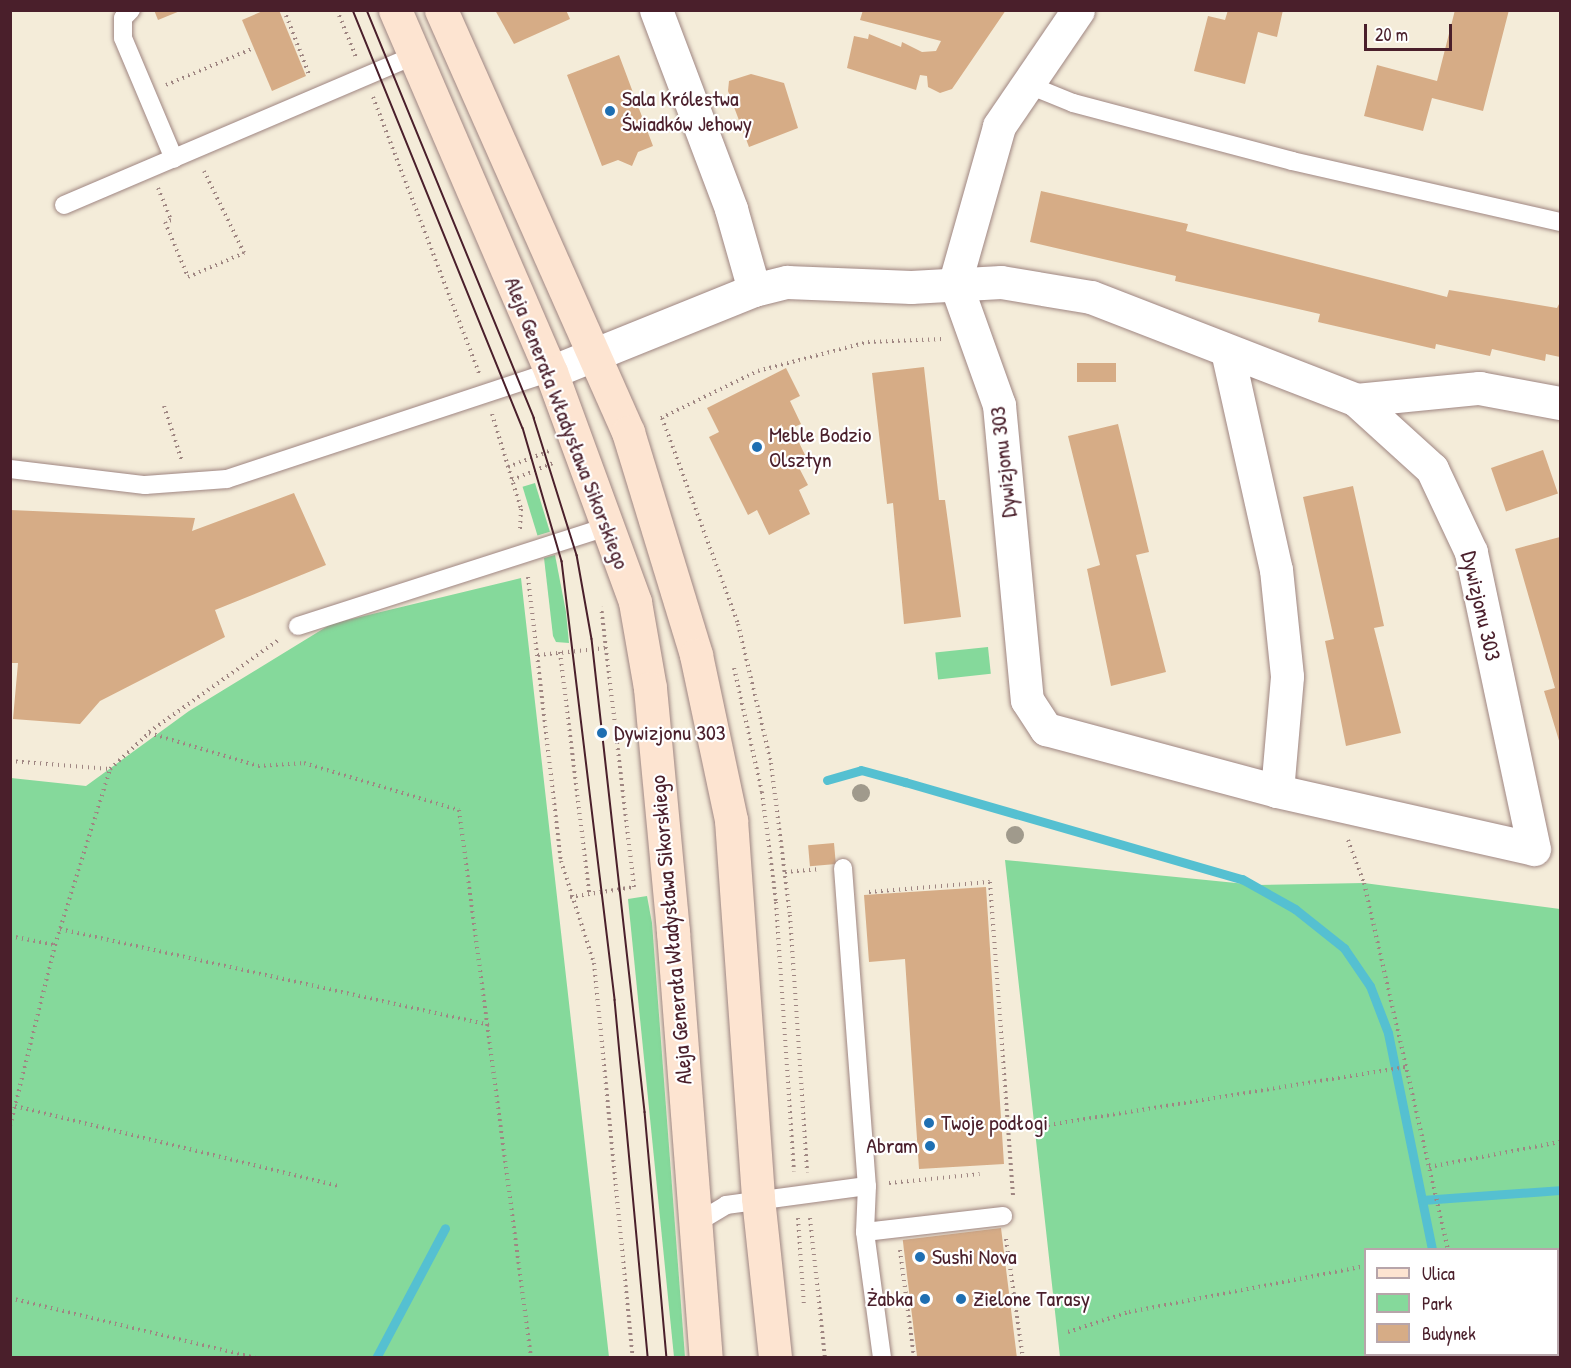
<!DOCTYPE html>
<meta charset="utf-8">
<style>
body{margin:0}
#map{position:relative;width:1571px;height:1368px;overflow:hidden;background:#f4ecd9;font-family:"Patrick Hand",sans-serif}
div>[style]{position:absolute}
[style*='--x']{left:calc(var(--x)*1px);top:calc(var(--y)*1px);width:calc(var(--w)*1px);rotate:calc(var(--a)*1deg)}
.green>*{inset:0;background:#85d99b;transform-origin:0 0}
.stream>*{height:9px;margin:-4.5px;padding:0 4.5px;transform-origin:4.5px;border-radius:4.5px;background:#55c0d1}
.building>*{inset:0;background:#d6ac86;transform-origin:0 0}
.path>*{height:4px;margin-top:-2px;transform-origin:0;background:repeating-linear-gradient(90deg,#9f8682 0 1.5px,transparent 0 6px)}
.roads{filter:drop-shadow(0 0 2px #9f8682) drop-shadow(0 0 2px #9f8682)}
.service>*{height:18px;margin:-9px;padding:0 9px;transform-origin:9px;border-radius:9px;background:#fff}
.minor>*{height:33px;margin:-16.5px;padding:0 16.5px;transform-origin:16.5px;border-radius:16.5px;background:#fff}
.secondary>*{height:33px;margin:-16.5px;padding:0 16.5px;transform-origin:16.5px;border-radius:16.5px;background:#fde4d1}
.tram>*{height:1.5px;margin:-0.75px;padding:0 0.75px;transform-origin:0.75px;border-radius:0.75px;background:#4a1f2b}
.trees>*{width:18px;height:18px;margin:-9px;border-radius:50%;background:#a09a8c}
.dots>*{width:16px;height:16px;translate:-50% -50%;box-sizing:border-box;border:3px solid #fff;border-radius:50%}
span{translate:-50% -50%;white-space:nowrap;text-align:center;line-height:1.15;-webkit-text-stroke:4.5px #fff;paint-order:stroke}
.poi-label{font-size:22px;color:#4a1f2b}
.left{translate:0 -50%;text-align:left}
.right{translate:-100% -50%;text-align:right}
.street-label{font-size:22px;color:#4a1f2b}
.frame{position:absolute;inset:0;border:12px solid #4a1f2b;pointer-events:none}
.legend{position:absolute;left:1364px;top:1248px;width:195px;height:108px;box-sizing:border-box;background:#fff;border:2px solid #b7a5aa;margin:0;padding:8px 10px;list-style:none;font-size:18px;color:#4a1f2b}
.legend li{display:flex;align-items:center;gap:12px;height:30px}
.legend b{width:30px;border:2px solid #b7a5aa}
.scale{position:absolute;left:1364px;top:24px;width:88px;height:27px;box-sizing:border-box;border:3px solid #4a1f2b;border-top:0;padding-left:8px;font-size:18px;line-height:21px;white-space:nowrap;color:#4a1f2b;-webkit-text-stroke:4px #fff;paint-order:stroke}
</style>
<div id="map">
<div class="green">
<i style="left:535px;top:483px;width:51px;height:13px;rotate:73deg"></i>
<i style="clip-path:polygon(555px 555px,566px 612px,569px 643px,556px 642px,553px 636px,544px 558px)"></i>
<i style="clip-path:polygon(521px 578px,609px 1357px,11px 1358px,11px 778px,86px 786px,189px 711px,331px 624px)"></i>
<i style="left:988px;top:647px;width:27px;height:53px;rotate:84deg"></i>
<i style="clip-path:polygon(evenodd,1005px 860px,1256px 885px,1364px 883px,1560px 909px,1560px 1357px,1060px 1357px,1005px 860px,1366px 1250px,1558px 1250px,1558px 1354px,1366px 1354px,1366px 1250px)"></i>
<i style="clip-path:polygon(647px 896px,652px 923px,685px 1357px,674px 1357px,628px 899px)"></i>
</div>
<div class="stream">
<i style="--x:827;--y:780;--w:35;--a:-16"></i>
<i style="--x:861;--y:770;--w:46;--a:15.3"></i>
<i style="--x:905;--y:782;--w:351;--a:16.1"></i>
<i style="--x:1242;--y:879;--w:61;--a:29.5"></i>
<i style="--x:1295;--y:909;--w:63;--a:38.5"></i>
<i style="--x:1344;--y:948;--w:46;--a:55.6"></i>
<i style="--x:1370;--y:986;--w:50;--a:69"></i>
<i style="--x:1388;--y:1033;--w:221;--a:78.5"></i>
<i style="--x:1422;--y:1200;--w:138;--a:-4.1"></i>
<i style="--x:1454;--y:1354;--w:4;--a:76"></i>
<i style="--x:376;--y:1358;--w:147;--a:-62"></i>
</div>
<div class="building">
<i style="clip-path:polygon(154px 10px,180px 10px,180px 11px,158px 20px)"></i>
<i style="clip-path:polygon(265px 10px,279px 10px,306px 76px,272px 91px,242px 20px)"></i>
<i style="clip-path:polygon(495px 10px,566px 10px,570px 19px,514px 44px)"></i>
<i style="clip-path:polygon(863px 10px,1006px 10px,952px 89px,940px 93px,928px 87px,927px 76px,920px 75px,916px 90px,847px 68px,854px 36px,868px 39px,869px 34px,901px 47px,902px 42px,922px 52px,936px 51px,941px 41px,860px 20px)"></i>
<i style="clip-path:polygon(1228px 10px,1283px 10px,1277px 37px,1258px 32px,1245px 84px,1194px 71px,1208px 16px,1225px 20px)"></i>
<i style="clip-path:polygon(1455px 10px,1509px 10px,1483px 111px,1432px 98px,1423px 131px,1364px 116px,1377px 65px,1437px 81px)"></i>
<i style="clip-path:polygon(619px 55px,653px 146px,638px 152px,632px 166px,618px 160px,602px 166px,567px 75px)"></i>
<i style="clip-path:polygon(751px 74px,784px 83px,798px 128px,749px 147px,728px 91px,729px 81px)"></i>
<i style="clip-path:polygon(1041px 191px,1188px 224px,1186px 231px,1447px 297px,1449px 290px,1557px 308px,1560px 302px,1560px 357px,1546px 354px,1545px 361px,1492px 349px,1490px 356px,1436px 344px,1435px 349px,1318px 322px,1320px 314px,1175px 281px,1176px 276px,1030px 242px)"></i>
<i style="left:1077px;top:363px;width:39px;height:19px"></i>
<i style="clip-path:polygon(924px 367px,939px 500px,945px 500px,961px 617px,904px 624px,893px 503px,887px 504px,872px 373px)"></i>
<i style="clip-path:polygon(786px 368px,800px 396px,790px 401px,801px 424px,792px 428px,806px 457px,796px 462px,808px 485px,799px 490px,810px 514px,769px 535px,757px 510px,748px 515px,709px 437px,719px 432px,707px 408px)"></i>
<i style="clip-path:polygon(1118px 424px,1149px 552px,1136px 555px,1166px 672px,1111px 686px,1087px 569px,1100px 565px,1068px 436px)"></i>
<i style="left:1543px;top:450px;width:46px;height:55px;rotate:71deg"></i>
<i style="clip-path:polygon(1353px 486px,1384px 626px,1374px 628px,1401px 733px,1346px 746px,1325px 641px,1334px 639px,1303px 497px)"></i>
<i style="clip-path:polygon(294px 493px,326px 565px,215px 610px,225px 637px,100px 701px,80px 724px,13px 719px,18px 663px,10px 663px,10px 510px,195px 518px,192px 531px)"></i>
<i style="clip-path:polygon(1560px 537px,1560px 744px,1544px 691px,1555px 688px,1515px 549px)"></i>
<i style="left:834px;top:843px;width:21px;height:26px;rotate:85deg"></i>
<i style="clip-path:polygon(986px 887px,1004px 1164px,919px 1169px,905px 959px,869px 962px,864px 895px)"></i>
<i style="left:1001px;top:1228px;width:131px;height:99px;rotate:83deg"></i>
</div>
<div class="path">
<i style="--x:265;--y:10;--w:1;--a:90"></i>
<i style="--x:284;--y:10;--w:69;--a:68.7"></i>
<i style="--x:337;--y:10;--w:51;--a:68"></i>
<i style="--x:166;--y:85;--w:95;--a:-22.8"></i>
<i style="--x:373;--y:97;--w:296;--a:69"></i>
<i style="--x:158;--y:188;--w:35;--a:68"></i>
<i style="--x:171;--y:220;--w:6;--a:162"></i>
<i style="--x:165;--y:222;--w:60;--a:67.3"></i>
<i style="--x:188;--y:277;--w:61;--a:-23.2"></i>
<i style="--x:244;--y:253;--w:91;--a:-116"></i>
<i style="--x:164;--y:406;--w:58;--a:71.9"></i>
<i style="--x:492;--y:414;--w:99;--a:73"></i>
<i style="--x:521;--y:509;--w:22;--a:93"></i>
<i style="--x:661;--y:418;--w:108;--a:-25.9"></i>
<i style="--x:758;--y:371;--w:114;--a:-14.8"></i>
<i style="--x:868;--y:342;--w:74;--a:-2.3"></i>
<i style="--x:662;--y:418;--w:220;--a:69.7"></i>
<i style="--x:738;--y:624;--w:143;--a:76.6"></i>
<i style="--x:771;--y:763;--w:153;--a:82.9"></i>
<i style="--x:790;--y:915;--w:258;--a:86.2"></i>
<i style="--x:508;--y:467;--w:44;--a:-21.3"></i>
<i style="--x:512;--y:480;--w:44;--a:-22.5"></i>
<i style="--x:528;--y:577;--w:286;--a:83.4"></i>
<i style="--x:561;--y:861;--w:107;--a:72.1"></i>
<i style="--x:594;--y:963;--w:397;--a:84.4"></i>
<i style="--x:560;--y:652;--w:243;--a:83.1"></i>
<i style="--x:538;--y:655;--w:69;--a:-5.8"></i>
<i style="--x:734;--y:668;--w:127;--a:77.3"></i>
<i style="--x:762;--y:792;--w:111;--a:82.7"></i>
<i style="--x:776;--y:902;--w:270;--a:86.2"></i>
<i style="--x:149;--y:732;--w:161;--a:-35.4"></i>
<i style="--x:10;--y:761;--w:100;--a:4.6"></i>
<i style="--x:110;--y:769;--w:53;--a:-42.7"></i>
<i style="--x:149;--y:733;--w:114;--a:16.8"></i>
<i style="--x:258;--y:766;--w:46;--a:-3.7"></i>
<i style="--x:304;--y:763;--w:162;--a:16.9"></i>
<i style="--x:459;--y:810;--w:553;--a:82.51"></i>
<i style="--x:1348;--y:840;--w:46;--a:69.6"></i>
<i style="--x:1364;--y:883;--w:376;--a:77.1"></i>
<i style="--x:785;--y:872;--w:35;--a:-5"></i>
<i style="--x:869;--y:892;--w:121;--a:-4.7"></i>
<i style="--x:990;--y:882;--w:314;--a:85.8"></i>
<i style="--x:570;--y:897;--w:65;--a:-8.9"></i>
<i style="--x:634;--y:887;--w:282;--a:-96.7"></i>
<i style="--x:60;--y:929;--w:442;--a:12.6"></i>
<i style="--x:10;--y:936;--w:46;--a:11.3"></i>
<i style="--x:15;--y:1106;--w:334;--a:13.9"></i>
<i style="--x:10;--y:1126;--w:187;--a:-76"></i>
<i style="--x:55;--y:945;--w:184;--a:-72.6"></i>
<i style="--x:1042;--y:1126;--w:369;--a:-9.2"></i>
<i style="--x:1429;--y:1167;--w:133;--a:-10.8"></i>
<i style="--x:889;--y:1183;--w:91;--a:-5.6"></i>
<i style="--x:798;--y:1218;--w:88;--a:86.1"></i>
<i style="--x:810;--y:1218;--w:141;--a:83.9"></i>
<i style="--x:1006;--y:1239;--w:120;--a:81.9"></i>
<i style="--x:900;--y:1250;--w:109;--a:82.6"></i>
<i style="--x:10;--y:1298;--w:254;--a:13.7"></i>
<i style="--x:1068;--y:1332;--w:64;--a:-18.2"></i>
<i style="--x:1129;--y:1312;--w:241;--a:-11"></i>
<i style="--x:1472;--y:1354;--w:4;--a:76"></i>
</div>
<div class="roads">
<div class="service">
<i style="--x:131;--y:10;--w:11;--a:135"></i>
<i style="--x:123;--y:18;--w:20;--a:90"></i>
<i style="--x:123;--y:38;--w:131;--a:67.1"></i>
<i style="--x:1024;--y:83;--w:53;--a:22.2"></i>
<i style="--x:1073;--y:103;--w:227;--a:14.8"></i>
<i style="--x:1292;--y:161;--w:275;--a:12.8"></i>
<i style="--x:64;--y:205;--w:379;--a:-23.1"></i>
<i style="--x:10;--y:469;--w:136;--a:6.8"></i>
<i style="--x:145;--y:485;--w:82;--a:-4.2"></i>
<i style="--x:227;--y:479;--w:341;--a:-18.3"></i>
<i style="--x:298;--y:626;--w:330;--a:-17.8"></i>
<i style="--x:843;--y:868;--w:319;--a:85.7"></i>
<i style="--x:867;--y:1186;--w:46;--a:92.5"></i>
<i style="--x:865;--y:1232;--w:127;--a:82.3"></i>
<i style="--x:693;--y:1225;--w:39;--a:-31"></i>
<i style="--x:726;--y:1205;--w:142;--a:-7.7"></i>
<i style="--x:865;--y:1232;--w:139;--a:-6.6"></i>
</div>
<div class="minor">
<i style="--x:656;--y:10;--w:213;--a:69.3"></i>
<i style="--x:731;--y:209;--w:84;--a:74.1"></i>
<i style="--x:955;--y:282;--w:131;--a:70.3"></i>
<i style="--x:999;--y:405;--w:296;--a:84.6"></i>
<i style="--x:1027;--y:700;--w:35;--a:57"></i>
<i style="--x:1046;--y:729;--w:239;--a:15"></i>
<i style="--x:1277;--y:791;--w:115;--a:-85"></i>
<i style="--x:1287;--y:676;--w:107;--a:-95.9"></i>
<i style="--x:1276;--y:570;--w:225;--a:-102.6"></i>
<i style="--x:955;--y:282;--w:162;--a:-74.2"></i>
<i style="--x:999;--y:126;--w:140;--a:-55.7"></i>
<i style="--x:551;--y:372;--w:219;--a:-22"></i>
<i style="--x:754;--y:290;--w:34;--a:-14"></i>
<i style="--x:787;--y:282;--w:124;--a:2.3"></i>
<i style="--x:911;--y:287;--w:90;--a:-3.2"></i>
<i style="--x:1001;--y:282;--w:91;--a:9.5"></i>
<i style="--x:1091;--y:297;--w:284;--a:21.2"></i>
<i style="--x:1356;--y:400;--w:124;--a:-5.6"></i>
<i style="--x:1479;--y:388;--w:82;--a:10.5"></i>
<i style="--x:1277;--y:791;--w:263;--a:12.7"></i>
<i style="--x:1534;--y:849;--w:304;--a:-102"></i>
<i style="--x:1471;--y:552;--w:92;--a:-115.2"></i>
<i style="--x:1432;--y:469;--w:103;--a:-137.8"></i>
</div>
<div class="secondary">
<i style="--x:395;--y:10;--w:394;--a:66.7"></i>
<i style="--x:551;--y:372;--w:245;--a:69.9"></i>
<i style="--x:635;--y:602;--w:87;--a:80.1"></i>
<i style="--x:650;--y:688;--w:245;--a:84.6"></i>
<i style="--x:673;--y:932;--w:427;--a:85.6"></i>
<i style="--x:441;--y:10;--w:462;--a:66.1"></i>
<i style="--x:628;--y:432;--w:233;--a:73"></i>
<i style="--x:696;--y:655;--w:169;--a:78"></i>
<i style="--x:731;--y:820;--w:379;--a:85.9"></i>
<i style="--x:758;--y:1198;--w:161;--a:83.9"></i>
</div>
</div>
<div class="tram">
<i style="--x:353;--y:10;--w:451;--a:67.9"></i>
<i style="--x:523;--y:428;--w:139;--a:73.7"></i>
<i style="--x:562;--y:561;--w:442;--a:83.1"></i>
<i style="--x:615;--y:1000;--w:360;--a:84.7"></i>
<i style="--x:367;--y:10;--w:441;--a:67.7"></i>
<i style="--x:534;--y:418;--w:144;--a:72.6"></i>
<i style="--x:577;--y:555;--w:85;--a:79.9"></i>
<i style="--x:592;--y:639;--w:476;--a:83.6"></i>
<i style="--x:645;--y:1112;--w:247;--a:84.9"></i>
</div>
<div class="trees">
<i style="left:861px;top:793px"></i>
<i style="left:1015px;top:835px"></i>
</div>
<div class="dots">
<i style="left:610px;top:111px;background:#1f6fb2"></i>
<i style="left:757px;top:447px;background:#1f6fb2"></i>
<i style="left:602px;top:733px;background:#1f6fb2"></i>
<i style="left:929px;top:1123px;background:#1f6fb2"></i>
<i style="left:930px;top:1146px;background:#1f6fb2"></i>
<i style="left:920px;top:1257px;background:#1f6fb2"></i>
<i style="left:925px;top:1299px;background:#1f6fb2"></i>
<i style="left:961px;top:1299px;background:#1f6fb2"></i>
</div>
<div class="poi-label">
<span class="left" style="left:622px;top:111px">Sala Królestwa<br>Świadków Jehowy</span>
<span class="left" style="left:769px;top:447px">Meble Bodzio<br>Olsztyn</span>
<span class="left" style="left:614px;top:733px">Dywizjonu 303</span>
<span class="left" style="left:941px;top:1123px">Twoje podłogi</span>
<span class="right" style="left:918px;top:1146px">Abram</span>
<span class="left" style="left:932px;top:1257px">Sushi Nova</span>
<span class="right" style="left:913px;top:1299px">Żabka</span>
<span class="left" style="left:973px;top:1299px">Zielone Tarasy</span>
</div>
<div class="street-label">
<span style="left:567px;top:423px;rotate:69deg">Aleja Generała Władysława Sikorskiego</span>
<span style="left:1003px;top:462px;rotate:-96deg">Dywizjonu 303</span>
<span style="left:1481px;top:606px;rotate:77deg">Dywizjonu 303</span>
<span style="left:671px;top:930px;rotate:-95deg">Aleja Generała Władysława Sikorskiego</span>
</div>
<div class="frame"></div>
<ul class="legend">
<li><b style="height:8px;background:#fde4d1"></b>Ulica</li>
<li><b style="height:16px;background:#85d99b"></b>Park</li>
<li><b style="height:16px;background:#d6ac86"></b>Budynek</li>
</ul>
<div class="scale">20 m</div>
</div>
